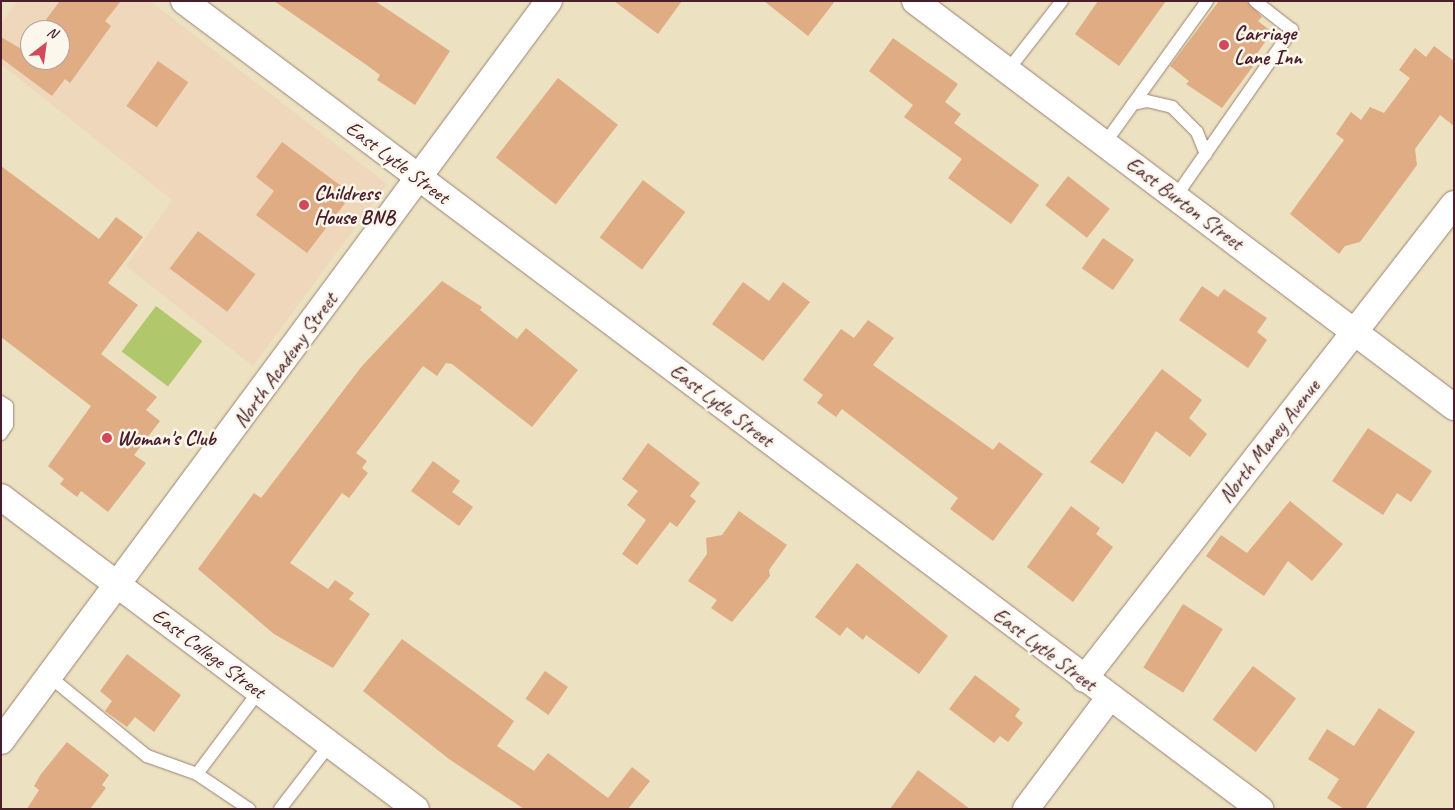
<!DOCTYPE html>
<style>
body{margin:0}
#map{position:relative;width:1455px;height:810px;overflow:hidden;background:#ece1c0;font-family:Caveat,sans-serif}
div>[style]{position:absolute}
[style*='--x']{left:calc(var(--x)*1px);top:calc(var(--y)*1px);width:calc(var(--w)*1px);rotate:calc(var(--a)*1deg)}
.built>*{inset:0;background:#eed7bb}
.green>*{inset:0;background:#b0c76c;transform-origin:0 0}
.building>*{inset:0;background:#dfac83;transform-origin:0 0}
.roads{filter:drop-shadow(0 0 1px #9b8076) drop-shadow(0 0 1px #9b8076)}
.service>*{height:12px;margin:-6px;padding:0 6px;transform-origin:6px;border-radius:6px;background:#fff}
.minor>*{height:26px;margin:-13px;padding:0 13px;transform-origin:13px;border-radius:13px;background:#fff}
.dots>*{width:14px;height:14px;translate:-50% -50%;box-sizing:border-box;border:2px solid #fbf7ec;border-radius:50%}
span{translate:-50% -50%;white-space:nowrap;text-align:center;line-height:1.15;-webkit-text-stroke:5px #fbf7ec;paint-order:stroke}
.poi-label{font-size:21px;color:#4a1f2b;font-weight:700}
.left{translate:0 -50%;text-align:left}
.street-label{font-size:21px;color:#4a1f2b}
.frame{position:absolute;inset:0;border:2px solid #4a1f2b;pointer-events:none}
.north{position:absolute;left:20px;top:20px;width:50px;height:50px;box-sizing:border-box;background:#fbf7ec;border:1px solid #b4a19f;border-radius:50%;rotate:30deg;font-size:14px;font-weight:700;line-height:20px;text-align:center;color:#4a1f2b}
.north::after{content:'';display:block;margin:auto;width:18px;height:22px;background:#d1495b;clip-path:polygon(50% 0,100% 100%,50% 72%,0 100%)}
</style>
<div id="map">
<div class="built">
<i style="clip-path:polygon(evenodd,17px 1px,150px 1px,387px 184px,253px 366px,126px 266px,172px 200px,1px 64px,1px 24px,17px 1px,30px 30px,60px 30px,60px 60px,30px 60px,30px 30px)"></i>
</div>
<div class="green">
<i style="left:156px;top:306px;width:58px;height:57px;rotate:37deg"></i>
</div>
<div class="building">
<i style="clip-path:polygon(60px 1px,121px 1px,105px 21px,111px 26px,70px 83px,65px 79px,52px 96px,1px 58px,1px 37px,23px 50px,30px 40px,30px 60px,60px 60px,60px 30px,38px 30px)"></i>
<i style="clip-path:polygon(274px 1px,375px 1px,450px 51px,415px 105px,377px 80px,380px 75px,368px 66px)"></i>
<i style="clip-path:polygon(614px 1px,682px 1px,658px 34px)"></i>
<i style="clip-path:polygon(764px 1px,835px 1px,808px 36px)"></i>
<i style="clip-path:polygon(1098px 1px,1166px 1px,1119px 66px,1075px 34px)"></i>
<i style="clip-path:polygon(1219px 1px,1247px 1px,1262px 17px,1258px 21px,1272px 32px,1254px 58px,1257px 61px,1222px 108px,1186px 84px,1189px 81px,1170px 66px)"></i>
<i style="clip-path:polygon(893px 38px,958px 84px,945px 102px,961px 114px,954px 123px,1039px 185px,1011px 224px,948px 178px,962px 159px,904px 117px,913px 105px,869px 71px)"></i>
<i style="clip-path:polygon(1434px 46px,1454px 61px,1454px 126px,1440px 115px,1415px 149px,1417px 165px,1360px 242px,1345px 246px,1339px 254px,1290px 214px,1344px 140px,1336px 134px,1351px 112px,1361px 120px,1370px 107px,1384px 113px,1410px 78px,1399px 70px,1415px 48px,1426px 57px)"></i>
<i style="left:158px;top:61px;width:37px;height:55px;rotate:35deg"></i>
<i style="left:558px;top:78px;width:76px;height:101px;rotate:38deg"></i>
<i style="clip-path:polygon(282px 142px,352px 194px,307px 253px,256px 215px,274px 191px,256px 177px)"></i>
<i style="clip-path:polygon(1px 166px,99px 239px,116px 217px,143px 237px,108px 283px,138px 305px,101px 354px,157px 397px,146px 410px,160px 421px,134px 455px,146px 463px,108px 512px,81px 491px,77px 497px,60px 484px,64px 479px,48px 466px,91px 406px,1px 337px)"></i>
<i style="left:1068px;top:176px;width:53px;height:37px;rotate:38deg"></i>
<i style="left:643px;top:180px;width:53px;height:72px;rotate:37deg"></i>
<i style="left:198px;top:231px;width:72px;height:47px;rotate:37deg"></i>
<i style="left:1103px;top:238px;width:38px;height:37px;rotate:35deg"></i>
<i style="clip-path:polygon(442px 281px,482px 307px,480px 310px,517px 339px,526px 328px,578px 370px,532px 427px,452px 364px,446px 363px,437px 376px,423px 366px,356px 453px,367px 461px,362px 468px,368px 473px,349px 498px,342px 493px,290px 563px,328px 589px,335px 580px,354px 593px,349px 599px,370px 614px,333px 668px,274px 634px,198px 569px,254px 493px,261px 498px,362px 366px)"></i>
<i style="clip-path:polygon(743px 282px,769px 301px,783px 282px,810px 302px,763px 361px,712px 324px)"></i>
<i style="clip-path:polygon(1202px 286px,1218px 297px,1224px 289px,1267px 318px,1257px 332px,1267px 340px,1248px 368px,1179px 320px)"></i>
<i style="clip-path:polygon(868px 320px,894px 338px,873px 365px,993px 450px,999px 442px,1043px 474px,993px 541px,950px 509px,958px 498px,842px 409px,836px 417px,817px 403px,823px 395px,803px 380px,841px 329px,854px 338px)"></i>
<i style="clip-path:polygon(1162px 369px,1202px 400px,1189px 418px,1207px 434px,1190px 457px,1156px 431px,1123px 484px,1090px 462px)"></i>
<i style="clip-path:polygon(1368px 428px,1432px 471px,1411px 502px,1397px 493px,1383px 515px,1332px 481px)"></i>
<i style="clip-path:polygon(648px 443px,700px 483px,690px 496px,696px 501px,677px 527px,670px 522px,637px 565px,622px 554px,646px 520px,627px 505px,638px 491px,622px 479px)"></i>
<i style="clip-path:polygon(433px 461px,460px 481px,452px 492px,473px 507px,459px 526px,411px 491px)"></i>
<i style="clip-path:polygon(1290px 501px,1343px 544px,1312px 581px,1288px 561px,1264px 596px,1206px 556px,1221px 535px,1247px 553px)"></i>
<i style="clip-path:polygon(1071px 506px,1100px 528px,1096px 534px,1113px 547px,1073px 602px,1027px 567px)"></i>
<i style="clip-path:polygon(739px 511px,787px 545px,769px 570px,770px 576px,732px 622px,711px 608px,717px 600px,688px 581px,707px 554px,706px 538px,722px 535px)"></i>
<i style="clip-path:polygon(857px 563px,948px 636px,919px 674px,866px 635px,863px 640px,847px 627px,840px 636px,815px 617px)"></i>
<i style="left:1183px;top:604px;width:47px;height:75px;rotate:32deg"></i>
<i style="clip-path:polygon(402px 639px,514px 721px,497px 746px,534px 771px,548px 753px,608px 798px,632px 767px,650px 781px,628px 809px,524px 809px,449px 759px,363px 691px)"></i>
<i style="clip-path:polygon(127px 654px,181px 695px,154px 732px,135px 717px,127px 727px,105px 711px,112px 701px,100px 691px)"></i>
<i style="left:1253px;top:666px;width:54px;height:67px;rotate:37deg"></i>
<i style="left:545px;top:671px;width:28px;height:34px;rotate:35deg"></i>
<i style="clip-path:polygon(975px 675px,1020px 709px,1015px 716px,1023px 723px,1008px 742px,1000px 736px,994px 743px,949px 709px)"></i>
<i style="clip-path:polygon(1379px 708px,1415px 732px,1365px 809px,1344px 809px,1327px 798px,1339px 779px,1308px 759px,1327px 729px,1354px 746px)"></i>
<i style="clip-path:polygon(67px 742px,109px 775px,102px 785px,106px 788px,90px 809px,27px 809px,39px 790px,34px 786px,41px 774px)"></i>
<i style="clip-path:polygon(918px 770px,970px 809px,890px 809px)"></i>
</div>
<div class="roads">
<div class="service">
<i style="--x:1008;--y:70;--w:88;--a:-52"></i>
<i style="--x:1133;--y:104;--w:14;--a:-12"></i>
<i style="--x:1147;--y:101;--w:26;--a:13"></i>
<i style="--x:1172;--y:107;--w:35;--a:45"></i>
<i style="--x:1197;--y:132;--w:24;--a:68"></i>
<i style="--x:1105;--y:143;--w:175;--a:-54.3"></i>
<i style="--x:1176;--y:196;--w:203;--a:-55.1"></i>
<i style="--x:1292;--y:30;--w:47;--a:-141.9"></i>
<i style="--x:1;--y:402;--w:7;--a:34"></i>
<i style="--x:7;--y:406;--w:19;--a:90"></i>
<i style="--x:7;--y:425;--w:11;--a:124"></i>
<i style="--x:50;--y:677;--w:125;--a:39.2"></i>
<i style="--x:147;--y:756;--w:53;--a:19.8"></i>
<i style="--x:197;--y:774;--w:63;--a:33.9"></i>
<i style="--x:197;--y:774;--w:104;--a:-53.2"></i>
<i style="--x:280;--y:809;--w:82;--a:-52.4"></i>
</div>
<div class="minor">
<i style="--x:184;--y:1;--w:1346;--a:36.9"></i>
<i style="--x:915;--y:1;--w:675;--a:36.99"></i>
<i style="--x:1;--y:497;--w:519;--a:36.94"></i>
<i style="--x:1084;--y:679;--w:602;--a:-52.08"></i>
<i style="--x:1;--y:741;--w:921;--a:-53.48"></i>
<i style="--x:1026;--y:809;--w:139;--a:-53.2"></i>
</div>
</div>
<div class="dots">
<i style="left:1224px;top:45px;background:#d1495b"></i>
<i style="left:304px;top:205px;background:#d1495b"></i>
<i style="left:107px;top:438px;background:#d1495b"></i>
</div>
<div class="poi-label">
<span class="left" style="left:1234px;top:45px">Carriage<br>Lane Inn</span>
<span class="left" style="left:314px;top:205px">Childress<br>House BNB</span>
<span class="left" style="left:117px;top:438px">Woman's Club</span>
</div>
<div class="street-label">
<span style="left:398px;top:162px;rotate:37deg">East Lytle Street</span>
<span style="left:1185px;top:203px;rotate:37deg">East Burton Street</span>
<span style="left:285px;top:360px;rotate:-54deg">North Academy Street</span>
<span style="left:722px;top:405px;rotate:37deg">East Lytle Street</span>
<span style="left:1269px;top:441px;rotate:-52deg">North Maney Avenue</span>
<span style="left:1045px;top:649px;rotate:37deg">East Lytle Street</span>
<span style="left:209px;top:653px;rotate:37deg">East College Street</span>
</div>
<div class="frame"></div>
<div class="north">N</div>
</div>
